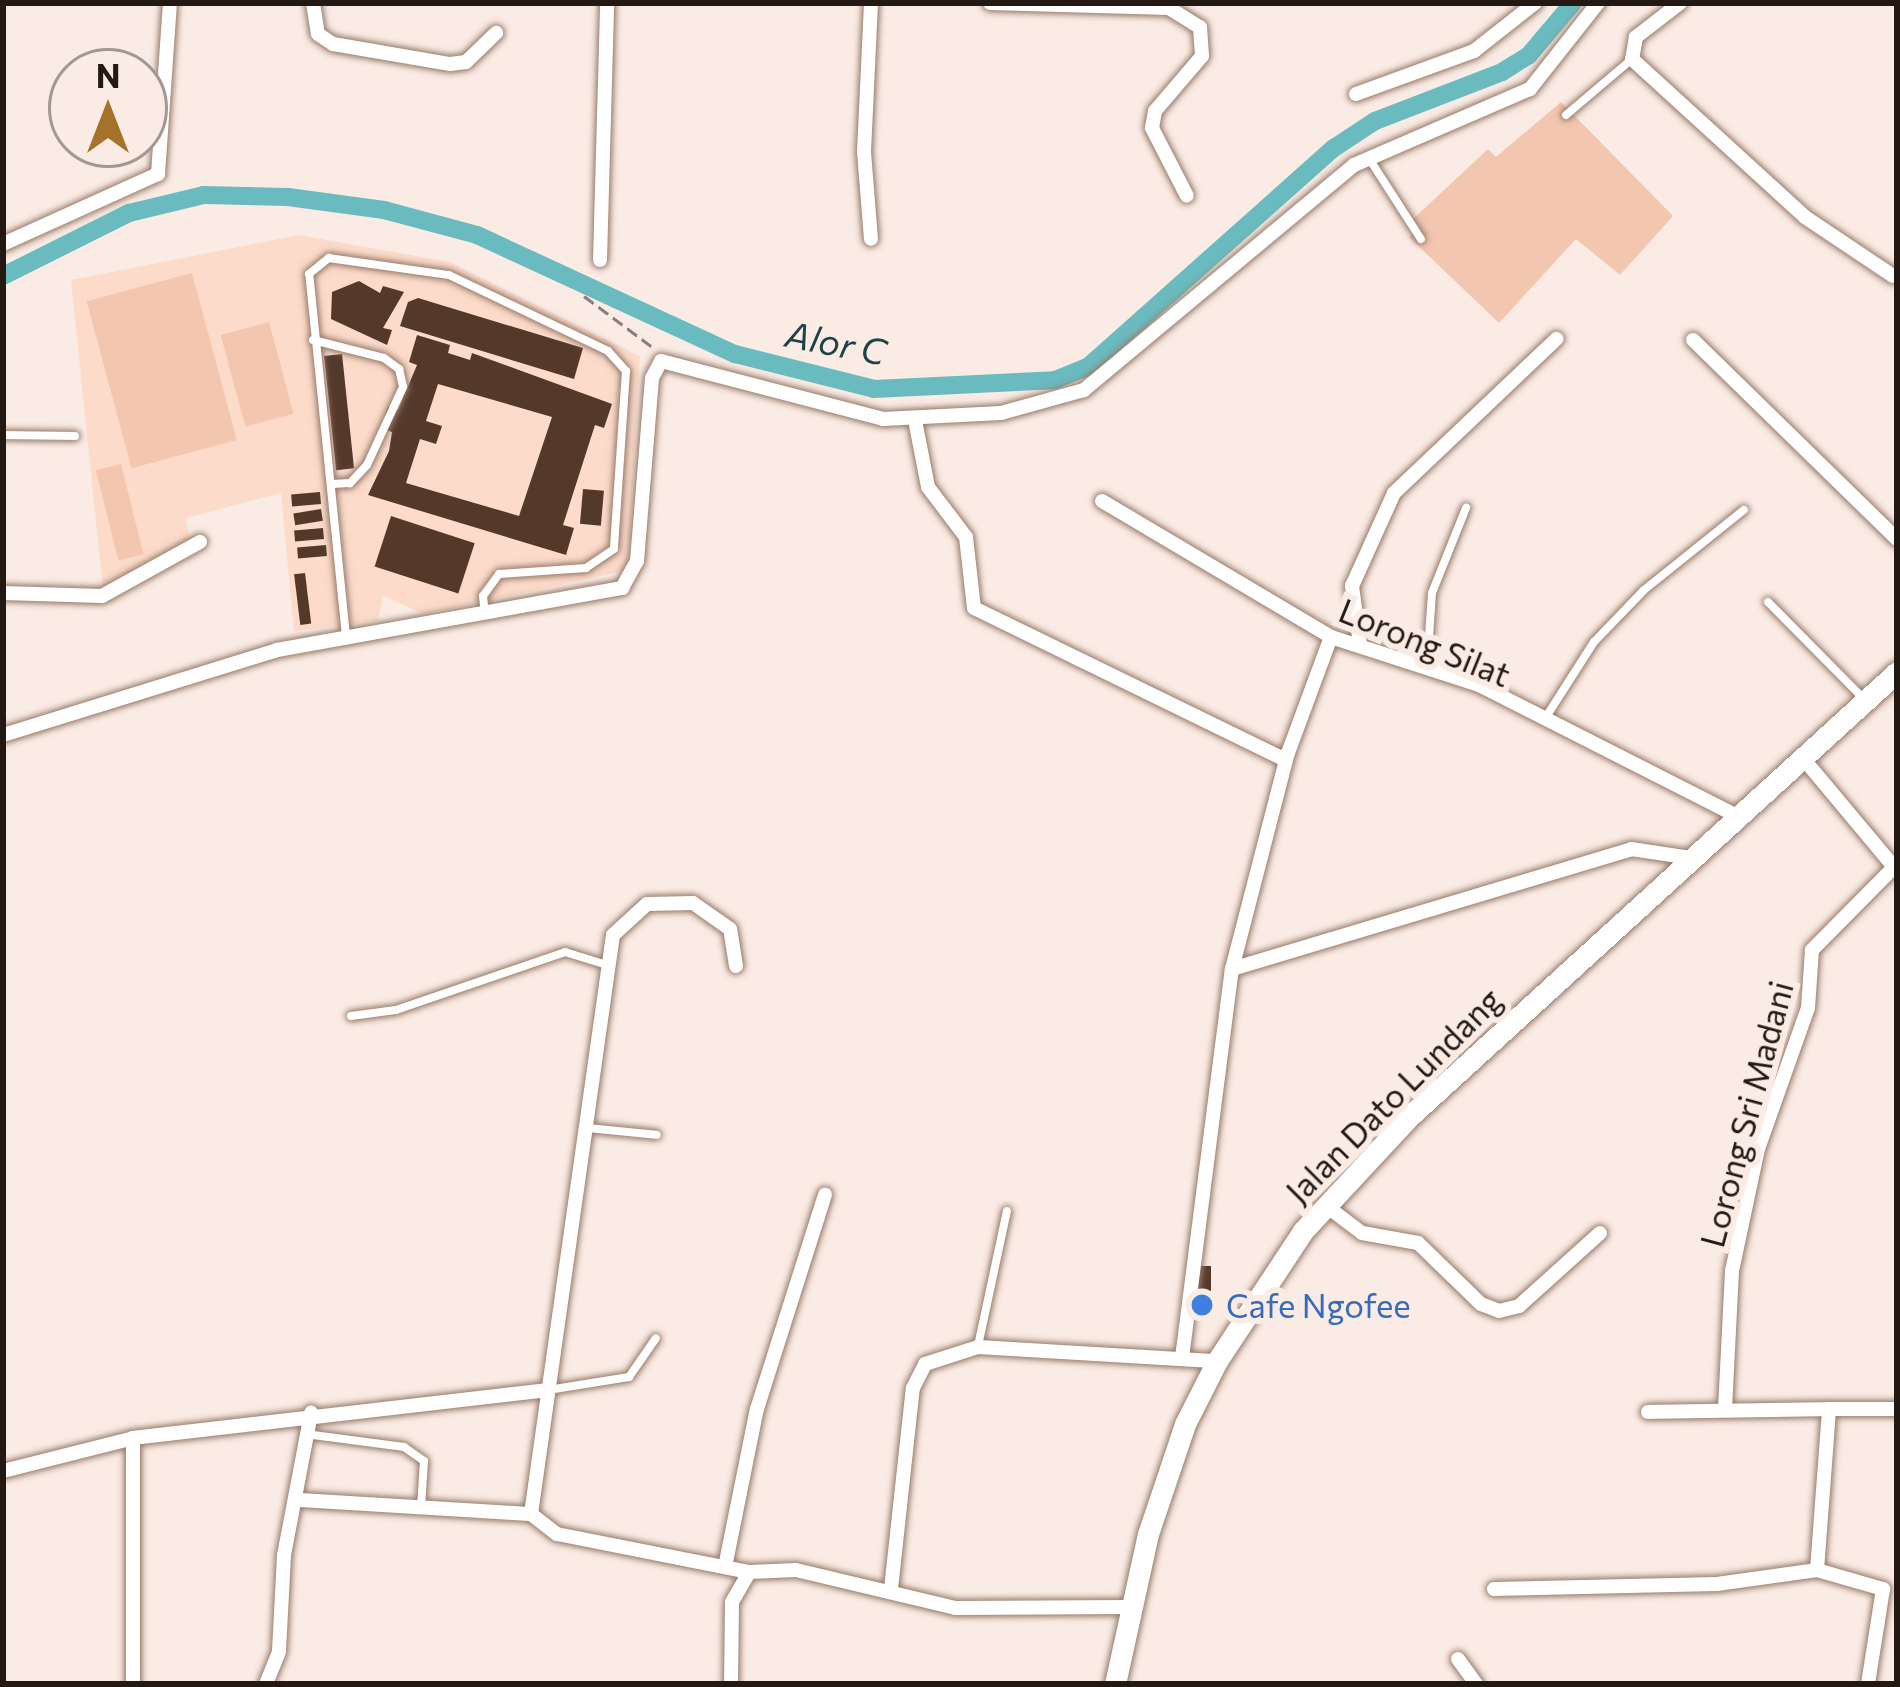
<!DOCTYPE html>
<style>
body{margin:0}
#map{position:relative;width:1900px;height:1687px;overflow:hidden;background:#faece5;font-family:Commissioner,sans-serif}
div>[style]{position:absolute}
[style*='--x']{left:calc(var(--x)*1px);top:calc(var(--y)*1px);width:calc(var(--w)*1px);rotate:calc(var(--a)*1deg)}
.built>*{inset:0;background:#fcdbca}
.green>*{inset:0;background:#f3c6af;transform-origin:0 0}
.canal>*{height:18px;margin:-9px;padding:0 9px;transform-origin:9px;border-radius:9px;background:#6abbbf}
.building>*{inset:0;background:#54392b;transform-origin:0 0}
.path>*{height:3px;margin-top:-1.5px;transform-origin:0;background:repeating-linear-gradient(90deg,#8c7f78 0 12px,transparent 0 18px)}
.roads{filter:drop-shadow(0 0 3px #987a6a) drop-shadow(0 0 3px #987a6a)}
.lane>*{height:8px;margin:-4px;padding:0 4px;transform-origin:4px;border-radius:4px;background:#fff}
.street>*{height:14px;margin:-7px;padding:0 7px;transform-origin:7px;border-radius:7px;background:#fff}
.secondary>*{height:21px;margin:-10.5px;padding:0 10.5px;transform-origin:10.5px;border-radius:10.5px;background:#fff}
.dots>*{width:33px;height:33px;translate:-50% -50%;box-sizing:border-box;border:6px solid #faece5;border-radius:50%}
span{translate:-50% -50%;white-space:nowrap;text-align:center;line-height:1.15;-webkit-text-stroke:12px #faece5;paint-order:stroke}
.street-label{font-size:33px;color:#241812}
.shop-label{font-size:33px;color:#366cbe}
.left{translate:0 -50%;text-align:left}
.water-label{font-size:36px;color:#1c4345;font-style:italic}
.frame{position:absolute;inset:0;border:6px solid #241812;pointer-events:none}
.north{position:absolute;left:48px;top:48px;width:120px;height:120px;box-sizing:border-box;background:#faece5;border:3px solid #a49791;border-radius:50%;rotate:0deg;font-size:33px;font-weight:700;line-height:48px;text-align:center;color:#241812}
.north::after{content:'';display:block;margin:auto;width:42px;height:54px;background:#a47228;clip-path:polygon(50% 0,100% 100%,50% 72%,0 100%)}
</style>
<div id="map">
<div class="built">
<i style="clip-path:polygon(299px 235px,449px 262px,640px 356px,628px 570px,424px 614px,383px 596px,378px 620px,294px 631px,281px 493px,186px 518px,190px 540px,103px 590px,71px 280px)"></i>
</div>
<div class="green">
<i style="clip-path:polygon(1561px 102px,1673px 216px,1620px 275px,1576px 239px,1499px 323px,1409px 237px,1419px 226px,1412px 220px,1488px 149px,1496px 157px)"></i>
<i style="left:192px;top:273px;width:173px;height:109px;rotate:75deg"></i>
<i style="left:269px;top:322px;width:95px;height:50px;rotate:75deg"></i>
<i style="left:121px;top:464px;width:93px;height:26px;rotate:76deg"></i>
</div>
<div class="canal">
<i style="--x:3;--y:276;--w:141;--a:-26.6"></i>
<i style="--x:129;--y:213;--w:77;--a:-13.5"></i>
<i style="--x:204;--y:195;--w:84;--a:1.4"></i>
<i style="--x:288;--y:197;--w:97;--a:7.7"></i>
<i style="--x:384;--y:210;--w:96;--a:15"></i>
<i style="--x:477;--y:235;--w:284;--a:24.8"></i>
<i style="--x:735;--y:354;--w:143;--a:14.1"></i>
<i style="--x:874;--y:389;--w:181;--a:-2.8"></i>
<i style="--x:1055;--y:380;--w:37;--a:-22"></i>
<i style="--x:1089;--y:366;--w:328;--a:-41.7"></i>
<i style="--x:1334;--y:148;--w:49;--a:-33.4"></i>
<i style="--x:1375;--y:121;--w:136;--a:-21.1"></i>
<i style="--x:1502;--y:72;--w:32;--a:-32"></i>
<i style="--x:1529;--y:55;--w:68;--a:-49.8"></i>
</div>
<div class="building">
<i style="clip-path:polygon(359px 281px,380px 293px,383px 286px,404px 292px,383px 328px,392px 330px,387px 345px,331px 319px,332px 292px)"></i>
<i style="clip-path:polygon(418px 298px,583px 348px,574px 379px,400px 326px,408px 302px)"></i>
<i style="clip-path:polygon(evenodd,417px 335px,450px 345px,448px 353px,470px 360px,472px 353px,612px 404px,604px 428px,595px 425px,563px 525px,574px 528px,566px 555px,368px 495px,389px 451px,392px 432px,381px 428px,388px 407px,398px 410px,417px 365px,409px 362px,417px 335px,438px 384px,552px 417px,519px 516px,406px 483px,420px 439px,436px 444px,442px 426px,426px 421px,438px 384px)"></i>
<i style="left:342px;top:354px;width:115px;height:18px;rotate:84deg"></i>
<i style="left:583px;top:489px;width:21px;height:35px;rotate:5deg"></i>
<i style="left:320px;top:492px;width:12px;height:29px;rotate:85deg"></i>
<i style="left:321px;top:509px;width:12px;height:28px;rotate:81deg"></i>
<i style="left:391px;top:516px;width:88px;height:53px;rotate:18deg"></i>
<i style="left:323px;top:528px;width:11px;height:29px;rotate:85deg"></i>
<i style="left:326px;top:545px;width:11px;height:29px;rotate:85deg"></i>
<i style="left:305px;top:573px;width:51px;height:11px;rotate:83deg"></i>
<i style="left:1192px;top:1266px;width:19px;height:51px"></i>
</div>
<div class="path">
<i style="--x:584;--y:296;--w:89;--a:36.7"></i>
</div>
<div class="roads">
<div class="lane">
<i style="--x:1566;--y:115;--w:87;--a:-40.3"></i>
<i style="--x:1370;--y:160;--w:94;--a:57.2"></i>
<i style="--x:313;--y:340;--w:73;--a:14.2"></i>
<i style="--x:384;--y:358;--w:19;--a:36"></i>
<i style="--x:399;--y:369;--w:18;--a:77"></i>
<i style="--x:403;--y:387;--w:86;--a:114.8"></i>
<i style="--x:367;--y:465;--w:25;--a:133"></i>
<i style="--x:350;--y:483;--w:18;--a:177"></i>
<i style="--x:3;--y:435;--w:72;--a:0.8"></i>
<i style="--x:1768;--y:602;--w:136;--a:45.3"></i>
<i style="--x:346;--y:636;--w:364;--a:-95.8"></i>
<i style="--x:309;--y:274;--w:26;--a:-39"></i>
<i style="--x:329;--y:258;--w:121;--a:8.1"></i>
<i style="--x:449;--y:275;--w:176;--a:25.5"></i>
<i style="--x:608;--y:351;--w:27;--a:48"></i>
<i style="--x:626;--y:371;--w:178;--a:93.9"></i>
<i style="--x:614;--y:549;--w:34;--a:146"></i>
<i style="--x:586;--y:568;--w:87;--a:176.1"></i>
<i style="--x:499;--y:574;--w:27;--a:126"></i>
<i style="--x:483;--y:596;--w:18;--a:84"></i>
<i style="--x:1427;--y:666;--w:73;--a:-86.1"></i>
<i style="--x:1432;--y:593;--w:92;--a:-68.2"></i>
<i style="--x:1546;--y:717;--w:89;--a:-57.4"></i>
<i style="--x:1594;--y:642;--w:72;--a:-46.1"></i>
<i style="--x:1644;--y:590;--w:128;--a:-38.7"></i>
<i style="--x:351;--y:1016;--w:45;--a:-7.6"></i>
<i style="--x:396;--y:1010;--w:179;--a:-18.9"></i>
<i style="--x:565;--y:952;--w:44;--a:17.2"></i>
<i style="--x:587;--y:1128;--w:70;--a:5.7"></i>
<i style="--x:978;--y:1346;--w:138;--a:-77.9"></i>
<i style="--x:548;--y:1390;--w:82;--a:-9.1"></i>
<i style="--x:629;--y:1377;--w:47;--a:-55.3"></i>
<i style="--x:313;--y:1435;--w:92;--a:7.5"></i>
<i style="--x:404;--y:1447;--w:24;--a:35"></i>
<i style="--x:424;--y:1461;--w:46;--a:93.7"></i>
</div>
<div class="street">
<i style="--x:313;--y:3;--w:31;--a:81"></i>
<i style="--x:318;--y:34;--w:18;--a:34"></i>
<i style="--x:333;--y:44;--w:119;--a:9.7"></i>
<i style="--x:450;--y:64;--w:16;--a:-7"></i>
<i style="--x:466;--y:62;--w:42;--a:-44"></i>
<i style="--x:871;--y:3;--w:149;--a:92.7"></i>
<i style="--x:864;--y:152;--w:87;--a:85.4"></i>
<i style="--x:990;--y:3;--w:179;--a:1.6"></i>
<i style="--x:1169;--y:8;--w:36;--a:32"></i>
<i style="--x:1200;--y:27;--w:29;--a:86"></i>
<i style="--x:1202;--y:56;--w:72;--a:130.5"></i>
<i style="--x:1155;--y:111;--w:17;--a:100"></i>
<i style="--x:1152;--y:128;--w:76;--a:62.8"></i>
<i style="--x:1680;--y:3;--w:56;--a:142.3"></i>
<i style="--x:1636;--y:37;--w:22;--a:100"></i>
<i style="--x:1632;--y:59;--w:234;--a:42.4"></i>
<i style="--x:1805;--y:217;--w:106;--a:33.8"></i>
<i style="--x:1356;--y:94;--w:126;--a:-20"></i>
<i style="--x:1474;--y:51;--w:78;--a:-38.2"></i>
<i style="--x:3;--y:244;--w:170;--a:-24.3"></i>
<i style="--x:158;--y:174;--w:171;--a:-86"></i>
<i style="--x:600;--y:260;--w:257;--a:-88.4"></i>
<i style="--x:1693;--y:340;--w:285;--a:44.3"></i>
<i style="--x:915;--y:420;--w:68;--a:79"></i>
<i style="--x:928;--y:487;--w:63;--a:52.8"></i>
<i style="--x:966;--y:537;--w:71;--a:83.6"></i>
<i style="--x:974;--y:608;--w:347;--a:26"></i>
<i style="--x:1102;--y:501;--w:266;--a:30.7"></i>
<i style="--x:1331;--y:637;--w:156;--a:18"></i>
<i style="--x:1479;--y:685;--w:289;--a:26.9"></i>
<i style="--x:3;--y:593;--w:99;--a:1.7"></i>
<i style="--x:102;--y:596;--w:112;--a:-28.9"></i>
<i style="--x:1360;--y:644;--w:59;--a:-97.9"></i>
<i style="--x:1352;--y:586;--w:102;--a:-65.7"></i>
<i style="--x:1394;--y:493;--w:224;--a:-43.5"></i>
<i style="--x:3;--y:735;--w:287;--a:-17.2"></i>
<i style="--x:277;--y:650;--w:351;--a:-10.2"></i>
<i style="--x:622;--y:588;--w:31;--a:-61"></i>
<i style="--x:637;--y:561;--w:184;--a:-85.3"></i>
<i style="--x:652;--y:378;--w:19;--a:-62"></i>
<i style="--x:661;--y:361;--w:229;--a:14.6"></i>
<i style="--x:883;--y:419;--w:118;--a:-2.9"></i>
<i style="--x:1001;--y:413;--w:86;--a:-15.5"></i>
<i style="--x:1084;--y:390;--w:351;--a:-39.8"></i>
<i style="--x:1354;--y:165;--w:192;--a:-23.4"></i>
<i style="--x:1530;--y:89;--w:110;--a:-51.7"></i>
<i style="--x:1802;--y:757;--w:143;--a:50.1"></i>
<i style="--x:736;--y:966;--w:37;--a:-99"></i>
<i style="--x:730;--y:929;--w:45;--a:-144.9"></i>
<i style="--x:693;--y:903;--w:46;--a:178.8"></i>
<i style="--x:647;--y:904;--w:46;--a:137.6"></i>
<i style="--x:613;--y:935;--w:585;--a:98.06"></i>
<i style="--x:531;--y:1514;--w:33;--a:38"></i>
<i style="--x:557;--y:1534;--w:196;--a:11.2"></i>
<i style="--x:749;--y:1572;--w:47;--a:-2.4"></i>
<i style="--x:796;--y:1570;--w:163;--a:13.4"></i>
<i style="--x:955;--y:1608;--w:173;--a:-0.3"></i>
<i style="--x:1232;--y:969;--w:417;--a:-16.7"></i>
<i style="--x:1631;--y:849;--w:62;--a:8.4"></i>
<i style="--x:1325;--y:1205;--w:46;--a:37.1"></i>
<i style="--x:1362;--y:1233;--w:57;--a:10.1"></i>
<i style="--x:1418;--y:1243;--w:88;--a:44.1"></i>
<i style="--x:1481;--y:1304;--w:19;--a:21"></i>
<i style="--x:1499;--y:1311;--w:21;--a:-14"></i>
<i style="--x:1519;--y:1306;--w:109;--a:-42"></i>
<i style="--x:1182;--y:1358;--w:392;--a:-82.7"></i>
<i style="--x:1232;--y:969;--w:223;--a:-75.5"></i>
<i style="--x:1288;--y:753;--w:124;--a:-69.7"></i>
<i style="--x:1725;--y:1409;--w:138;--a:-87.1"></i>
<i style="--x:1732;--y:1271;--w:125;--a:-78"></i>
<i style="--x:1758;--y:1149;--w:150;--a:-70.5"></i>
<i style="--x:1808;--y:1008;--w:58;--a:-86.1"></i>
<i style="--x:1812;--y:950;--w:117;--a:-45.3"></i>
<i style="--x:1648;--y:1412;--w:181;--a:-0.9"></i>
<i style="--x:3;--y:1471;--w:134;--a:-14.2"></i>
<i style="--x:133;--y:1438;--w:415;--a:-6.6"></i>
<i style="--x:299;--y:1500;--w:232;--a:3.5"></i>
<i style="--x:725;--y:1567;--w:161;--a:-78.6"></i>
<i style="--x:757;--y:1409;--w:225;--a:-72.4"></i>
<i style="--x:1817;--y:1570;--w:161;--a:-85.7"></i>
<i style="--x:1829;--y:1409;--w:68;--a:0"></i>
<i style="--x:891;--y:1589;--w:202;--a:-83.8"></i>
<i style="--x:913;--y:1388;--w:27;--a:-63"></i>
<i style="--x:925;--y:1364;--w:56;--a:-17.8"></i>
<i style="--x:978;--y:1347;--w:239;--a:3.4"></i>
<i style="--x:1494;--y:1589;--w:223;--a:-1.3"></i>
<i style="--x:1717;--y:1584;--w:101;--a:-8"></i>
<i style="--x:1817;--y:1570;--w:69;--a:16.1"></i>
<i style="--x:1883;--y:1589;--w:96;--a:99"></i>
<i style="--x:1458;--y:1659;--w:31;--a:54"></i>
<i style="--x:133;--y:1684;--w:246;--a:-90"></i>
<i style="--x:266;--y:1684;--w:35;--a:-68"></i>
<i style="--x:279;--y:1651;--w:96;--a:-87"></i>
<i style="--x:284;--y:1555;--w:145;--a:-79.2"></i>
<i style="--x:731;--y:1684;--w:82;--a:-89.3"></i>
<i style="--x:732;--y:1602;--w:34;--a:-60"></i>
</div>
<div class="secondary">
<i style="--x:1115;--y:1684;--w:154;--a:-77.6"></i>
<i style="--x:1148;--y:1534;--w:116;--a:-71.4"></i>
<i style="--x:1185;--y:1424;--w:71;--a:-63.1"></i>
<i style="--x:1217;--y:1361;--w:156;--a:-56.5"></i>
<i style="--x:1303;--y:1231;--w:157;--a:-47.1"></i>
<i style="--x:1410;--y:1116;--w:659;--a:-42.36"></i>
</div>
</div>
<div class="dots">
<i style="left:1202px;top:1305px;background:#3f7fe0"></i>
</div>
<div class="street-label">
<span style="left:1425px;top:642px;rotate:22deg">Lorong Silat</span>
<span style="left:1393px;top:1095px;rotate:-45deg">Jalan Dato Lundang</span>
<span style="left:1746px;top:1114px;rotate:-75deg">Lorong Sri Madani</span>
</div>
<div class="shop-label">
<span class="left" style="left:1226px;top:1305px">Cafe Ngofee</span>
</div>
<div class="water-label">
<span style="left:836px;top:342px;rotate:11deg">Alor C</span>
</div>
<div class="frame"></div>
<div class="north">N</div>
</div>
